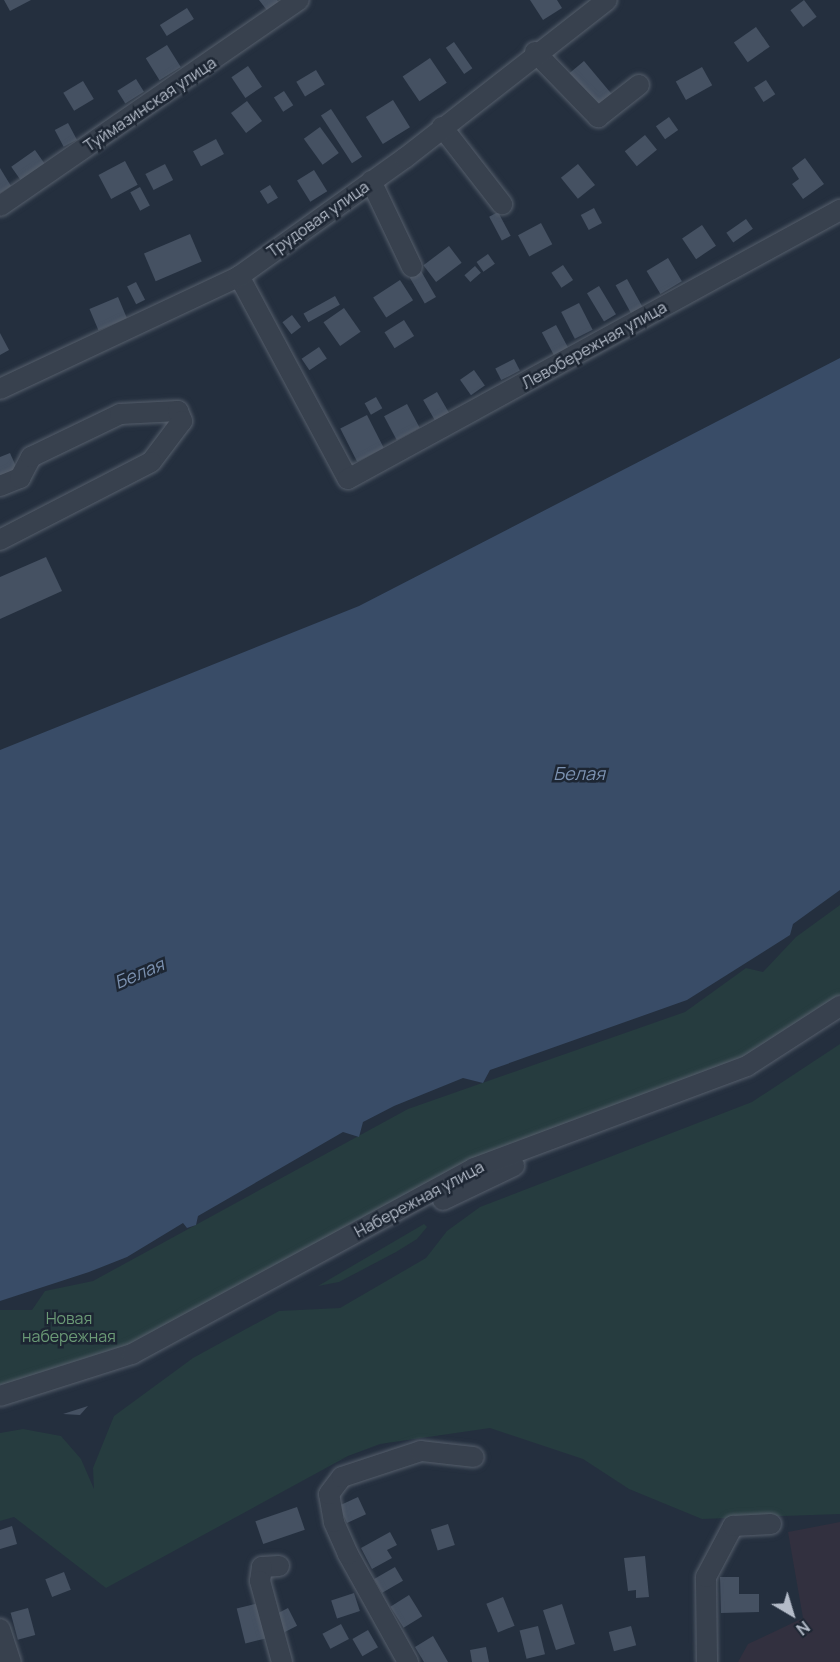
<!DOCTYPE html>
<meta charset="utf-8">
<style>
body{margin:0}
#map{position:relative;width:840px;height:1662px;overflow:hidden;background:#242f3e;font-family:Manrope,sans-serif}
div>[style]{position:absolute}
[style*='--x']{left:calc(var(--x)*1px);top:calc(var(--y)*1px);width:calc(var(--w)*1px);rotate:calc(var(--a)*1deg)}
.medical>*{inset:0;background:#32303f}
.green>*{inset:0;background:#263c3f}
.water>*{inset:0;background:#394c67}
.building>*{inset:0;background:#455162;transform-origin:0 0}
.roads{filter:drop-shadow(0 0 2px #565f6c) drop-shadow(0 0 2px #565f6c)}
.minor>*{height:20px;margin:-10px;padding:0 10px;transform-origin:10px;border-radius:10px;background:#38414e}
span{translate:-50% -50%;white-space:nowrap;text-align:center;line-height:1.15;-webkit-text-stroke:5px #1d2633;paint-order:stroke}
.street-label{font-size:16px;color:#b4bcc9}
.park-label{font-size:16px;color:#6b9a76}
.water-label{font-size:18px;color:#7c92b1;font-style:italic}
.north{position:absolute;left:762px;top:1584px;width:60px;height:60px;-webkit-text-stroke:4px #1d2633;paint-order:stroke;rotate:142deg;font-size:16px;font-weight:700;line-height:24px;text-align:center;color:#b4bcc9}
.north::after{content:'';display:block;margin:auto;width:21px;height:27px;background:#b4bcc9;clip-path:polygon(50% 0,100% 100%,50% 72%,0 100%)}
</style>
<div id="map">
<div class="medical">
<i style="clip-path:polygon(840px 1522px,840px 1662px,738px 1662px,748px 1644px,803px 1618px,788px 1532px)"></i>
</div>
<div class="green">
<i style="clip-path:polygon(840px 905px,840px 995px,743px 1059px,599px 1113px,129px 1346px,0 1389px,0 1310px,32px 1310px,45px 1291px,93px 1281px,408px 1109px,685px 1012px,746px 968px,763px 972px,796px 937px)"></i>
<i style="clip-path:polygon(840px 1044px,840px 1514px,702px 1519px,629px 1489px,583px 1459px,490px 1428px,380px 1444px,348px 1456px,106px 1588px,14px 1517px,0 1521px,0 1433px,23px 1429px,61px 1436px,81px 1459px,94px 1489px,93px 1468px,114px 1416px,193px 1358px,279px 1311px,340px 1308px,426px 1258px,447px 1231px,480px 1207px,752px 1102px)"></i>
<i style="clip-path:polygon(424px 1224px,427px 1227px,417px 1239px,396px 1252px,339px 1282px,318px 1286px)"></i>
</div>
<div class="water">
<i style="clip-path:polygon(840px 358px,840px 890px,793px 924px,790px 935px,687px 1000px,490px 1070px,483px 1083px,463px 1078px,394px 1106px,363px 1122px,359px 1137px,343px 1132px,198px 1216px,196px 1225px,187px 1228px,183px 1223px,127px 1257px,89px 1272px,0 1301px,0 750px,359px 606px)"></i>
</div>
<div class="building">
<i style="clip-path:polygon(4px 0,31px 0,10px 11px)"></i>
<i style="clip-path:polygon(259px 0,277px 0,280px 4px,269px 13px)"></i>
<i style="clip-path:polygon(530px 0,557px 0,562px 8px,543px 20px)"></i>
<i style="left:804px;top:0;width:21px;height:17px;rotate:53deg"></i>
<i style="left:187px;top:8px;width:13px;height:32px;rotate:58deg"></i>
<i style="left:756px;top:27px;width:24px;height:27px;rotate:55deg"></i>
<i style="left:454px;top:42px;width:32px;height:10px;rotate:55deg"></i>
<i style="left:167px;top:45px;width:26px;height:25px;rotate:58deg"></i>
<i style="left:430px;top:58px;width:30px;height:33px;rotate:56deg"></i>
<i style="left:584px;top:61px;width:43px;height:21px;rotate:50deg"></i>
<i style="left:248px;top:66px;width:25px;height:20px;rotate:56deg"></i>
<i style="left:702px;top:67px;width:21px;height:30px;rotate:61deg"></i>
<i style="left:316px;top:70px;width:17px;height:23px;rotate:59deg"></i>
<i style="left:136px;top:79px;width:15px;height:22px;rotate:58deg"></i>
<i style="left:766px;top:80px;width:17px;height:14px;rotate:57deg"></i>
<i style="left:83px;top:81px;width:21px;height:23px;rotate:59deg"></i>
<i style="left:284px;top:91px;width:17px;height:12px;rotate:57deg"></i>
<i style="left:393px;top:100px;width:32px;height:32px;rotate:58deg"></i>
<i style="left:247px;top:101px;width:25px;height:20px;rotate:53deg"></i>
<i style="left:331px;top:109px;width:57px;height:12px;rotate:57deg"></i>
<i style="left:669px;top:117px;width:16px;height:16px;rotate:55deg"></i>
<i style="left:68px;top:123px;width:19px;height:15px;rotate:62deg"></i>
<i style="left:320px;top:127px;width:32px;height:20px;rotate:54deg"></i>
<i style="left:645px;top:135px;width:19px;height:26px;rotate:51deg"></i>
<i style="left:216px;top:139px;width:17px;height:26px;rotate:62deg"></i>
<i style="left:35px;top:150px;width:19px;height:29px;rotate:55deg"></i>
<i style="clip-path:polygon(805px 158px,824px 184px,803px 199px,792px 184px,799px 179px,792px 168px)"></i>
<i style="left:125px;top:161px;width:27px;height:30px;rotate:62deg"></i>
<i style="left:165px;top:164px;width:18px;height:22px;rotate:63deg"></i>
<i style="left:578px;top:164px;width:27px;height:22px;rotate:51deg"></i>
<i style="clip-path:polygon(0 168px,11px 186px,0 193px)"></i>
<i style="left:314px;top:170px;width:25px;height:20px;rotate:58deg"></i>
<i style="left:270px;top:185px;width:15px;height:12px;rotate:58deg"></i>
<i style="left:140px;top:187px;width:21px;height:11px;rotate:62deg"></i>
<i style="left:594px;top:208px;width:17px;height:15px;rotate:62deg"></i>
<i style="left:498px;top:212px;width:27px;height:10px;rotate:62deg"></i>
<i style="left:746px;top:219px;width:12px;height:24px;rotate:55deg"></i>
<i style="left:541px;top:223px;width:24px;height:26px;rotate:62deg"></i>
<i style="left:702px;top:225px;width:25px;height:24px;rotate:56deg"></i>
<i style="left:190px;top:234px;width:30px;height:50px;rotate:67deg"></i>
<i style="left:449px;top:246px;width:21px;height:32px;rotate:53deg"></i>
<i style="left:488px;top:254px;width:12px;height:14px;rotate:55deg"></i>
<i style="left:668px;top:258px;width:27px;height:25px;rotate:59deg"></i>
<i style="left:563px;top:265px;width:18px;height:14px;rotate:56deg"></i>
<i style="left:475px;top:266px;width:9px;height:14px;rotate:49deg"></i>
<i style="left:421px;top:271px;width:30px;height:13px;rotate:60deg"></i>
<i style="left:627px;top:279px;width:33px;height:13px;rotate:61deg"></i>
<i style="left:400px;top:280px;width:24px;height:32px;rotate:57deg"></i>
<i style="left:136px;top:282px;width:20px;height:10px;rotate:63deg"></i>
<i style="left:599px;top:286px;width:33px;height:14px;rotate:59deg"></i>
<i style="left:335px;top:296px;width:10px;height:36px;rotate:61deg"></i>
<i style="left:118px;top:297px;width:23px;height:31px;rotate:67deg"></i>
<i style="left:579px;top:303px;width:30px;height:20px;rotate:63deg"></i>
<i style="left:344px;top:308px;width:29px;height:25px;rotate:55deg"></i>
<i style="left:292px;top:315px;width:15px;height:12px;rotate:53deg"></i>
<i style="left:404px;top:320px;width:19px;height:23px;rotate:58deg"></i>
<i style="left:556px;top:325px;width:27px;height:16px;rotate:62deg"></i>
<i style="clip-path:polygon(0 333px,9px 350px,0 355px)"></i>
<i style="left:319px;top:347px;width:14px;height:21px;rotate:56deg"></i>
<i style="left:514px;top:359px;width:13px;height:21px;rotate:63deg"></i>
<i style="left:474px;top:370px;width:19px;height:17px;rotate:55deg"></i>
<i style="left:437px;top:392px;width:24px;height:16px;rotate:60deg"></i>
<i style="left:376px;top:397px;width:13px;height:13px;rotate:61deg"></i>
<i style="left:407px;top:404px;width:27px;height:26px;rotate:62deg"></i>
<i style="left:367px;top:415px;width:37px;height:30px;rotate:63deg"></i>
<i style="clip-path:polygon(10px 453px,18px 471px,0 479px,0 457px)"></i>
<i style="clip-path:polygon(46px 557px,62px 591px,0 619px,0 577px)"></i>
<i style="clip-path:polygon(88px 1406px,80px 1415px,63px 1414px)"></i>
<i style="left:358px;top:1497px;width:19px;height:21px;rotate:65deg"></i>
<i style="left:297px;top:1507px;width:24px;height:44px;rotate:71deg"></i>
<i style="left:448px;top:1524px;width:22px;height:18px;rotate:72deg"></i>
<i style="clip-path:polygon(12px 1526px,17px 1544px,0 1549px,0 1530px)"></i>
<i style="clip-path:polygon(390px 1532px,397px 1545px,387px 1550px,392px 1558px,372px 1569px,361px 1548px)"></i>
<i style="clip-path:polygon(645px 1556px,649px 1597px,636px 1598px,636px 1590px,628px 1591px,624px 1558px)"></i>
<i style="left:395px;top:1567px;width:16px;height:24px;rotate:60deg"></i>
<i style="left:64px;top:1572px;width:19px;height:20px;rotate:69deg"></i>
<i style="clip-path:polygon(720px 1577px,739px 1577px,739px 1594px,759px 1594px,759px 1612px,721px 1613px)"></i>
<i style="left:354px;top:1593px;width:19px;height:24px;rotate:72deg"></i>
<i style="left:409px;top:1595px;width:25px;height:22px;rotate:58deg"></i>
<i style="left:503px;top:1597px;width:31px;height:18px;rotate:68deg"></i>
<i style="left:259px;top:1603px;width:36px;height:23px;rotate:76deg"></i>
<i style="left:562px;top:1604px;width:42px;height:20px;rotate:72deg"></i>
<i style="left:28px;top:1608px;width:28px;height:18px;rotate:75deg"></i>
<i style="left:288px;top:1608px;width:20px;height:18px;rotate:63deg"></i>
<i style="left:341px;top:1624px;width:17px;height:21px;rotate:62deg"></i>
<i style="left:538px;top:1626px;width:29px;height:19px;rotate:76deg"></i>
<i style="left:631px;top:1626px;width:20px;height:23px;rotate:75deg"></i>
<i style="left:368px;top:1630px;width:20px;height:18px;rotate:60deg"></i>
<i style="clip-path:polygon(433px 1636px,448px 1662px,424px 1662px,415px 1647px)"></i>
<i style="clip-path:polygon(486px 1647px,489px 1662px,472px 1662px,470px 1650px)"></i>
</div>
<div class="roads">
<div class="minor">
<i style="--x:535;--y:52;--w:91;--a:45.9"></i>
<i style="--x:598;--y:117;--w:52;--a:-38"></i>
<i style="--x:442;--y:127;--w:98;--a:52.1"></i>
<i style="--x:371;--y:181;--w:95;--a:64.5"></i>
<i style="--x:0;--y:206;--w:363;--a:-34.6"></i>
<i style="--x:239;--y:276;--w:230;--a:61.8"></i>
<i style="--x:348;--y:479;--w:561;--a:-28.67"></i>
<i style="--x:0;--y:389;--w:263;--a:-25.2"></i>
<i style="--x:238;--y:277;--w:205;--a:-35.5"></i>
<i style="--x:405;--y:158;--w:256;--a:-38"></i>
<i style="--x:0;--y:486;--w:22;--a:-22"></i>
<i style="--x:20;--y:478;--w:24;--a:-62"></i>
<i style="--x:31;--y:457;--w:99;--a:-25.8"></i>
<i style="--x:120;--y:414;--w:58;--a:-3"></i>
<i style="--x:178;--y:411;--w:11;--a:68"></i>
<i style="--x:182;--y:421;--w:51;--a:127.1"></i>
<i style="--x:151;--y:462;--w:170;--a:152.7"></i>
<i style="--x:443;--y:1200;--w:79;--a:-25.6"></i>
<i style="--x:0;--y:1396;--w:139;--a:-17.7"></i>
<i style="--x:132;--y:1354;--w:389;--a:-28.5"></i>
<i style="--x:474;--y:1168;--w:291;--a:-20.5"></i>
<i style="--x:747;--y:1066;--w:111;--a:-32.8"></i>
<i style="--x:279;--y:1566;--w:17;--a:177"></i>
<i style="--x:262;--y:1567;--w:14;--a:98"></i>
<i style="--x:260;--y:1581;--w:84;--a:74.8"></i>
<i style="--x:0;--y:1629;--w:35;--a:72"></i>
<i style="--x:408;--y:1662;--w:124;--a:-119.1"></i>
<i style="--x:348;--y:1554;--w:35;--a:-114"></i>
<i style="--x:334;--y:1522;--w:28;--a:-100"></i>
<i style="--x:329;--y:1494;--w:21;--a:-53"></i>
<i style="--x:342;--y:1477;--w:83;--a:-18.2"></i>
<i style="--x:421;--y:1451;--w:53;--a:6.5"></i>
<i style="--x:707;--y:1662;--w:85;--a:-90.7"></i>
<i style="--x:706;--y:1577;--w:58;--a:-62.1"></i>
<i style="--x:733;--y:1526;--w:38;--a:-3"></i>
</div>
</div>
<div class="street-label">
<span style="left:150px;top:104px;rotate:-34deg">Туймазинская улица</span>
<span style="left:318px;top:219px;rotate:-35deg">Трудовая улица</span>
<span style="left:594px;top:345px;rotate:-29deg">Левобережная улица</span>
<span style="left:419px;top:1199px;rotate:-28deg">Набережная улица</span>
</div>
<div class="park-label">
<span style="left:69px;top:1327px">Новая<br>набережная</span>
</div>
<div class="water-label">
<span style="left:579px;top:773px">Белая</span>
<span style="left:139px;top:973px;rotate:-23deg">Белая</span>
</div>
<div class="north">N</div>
</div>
